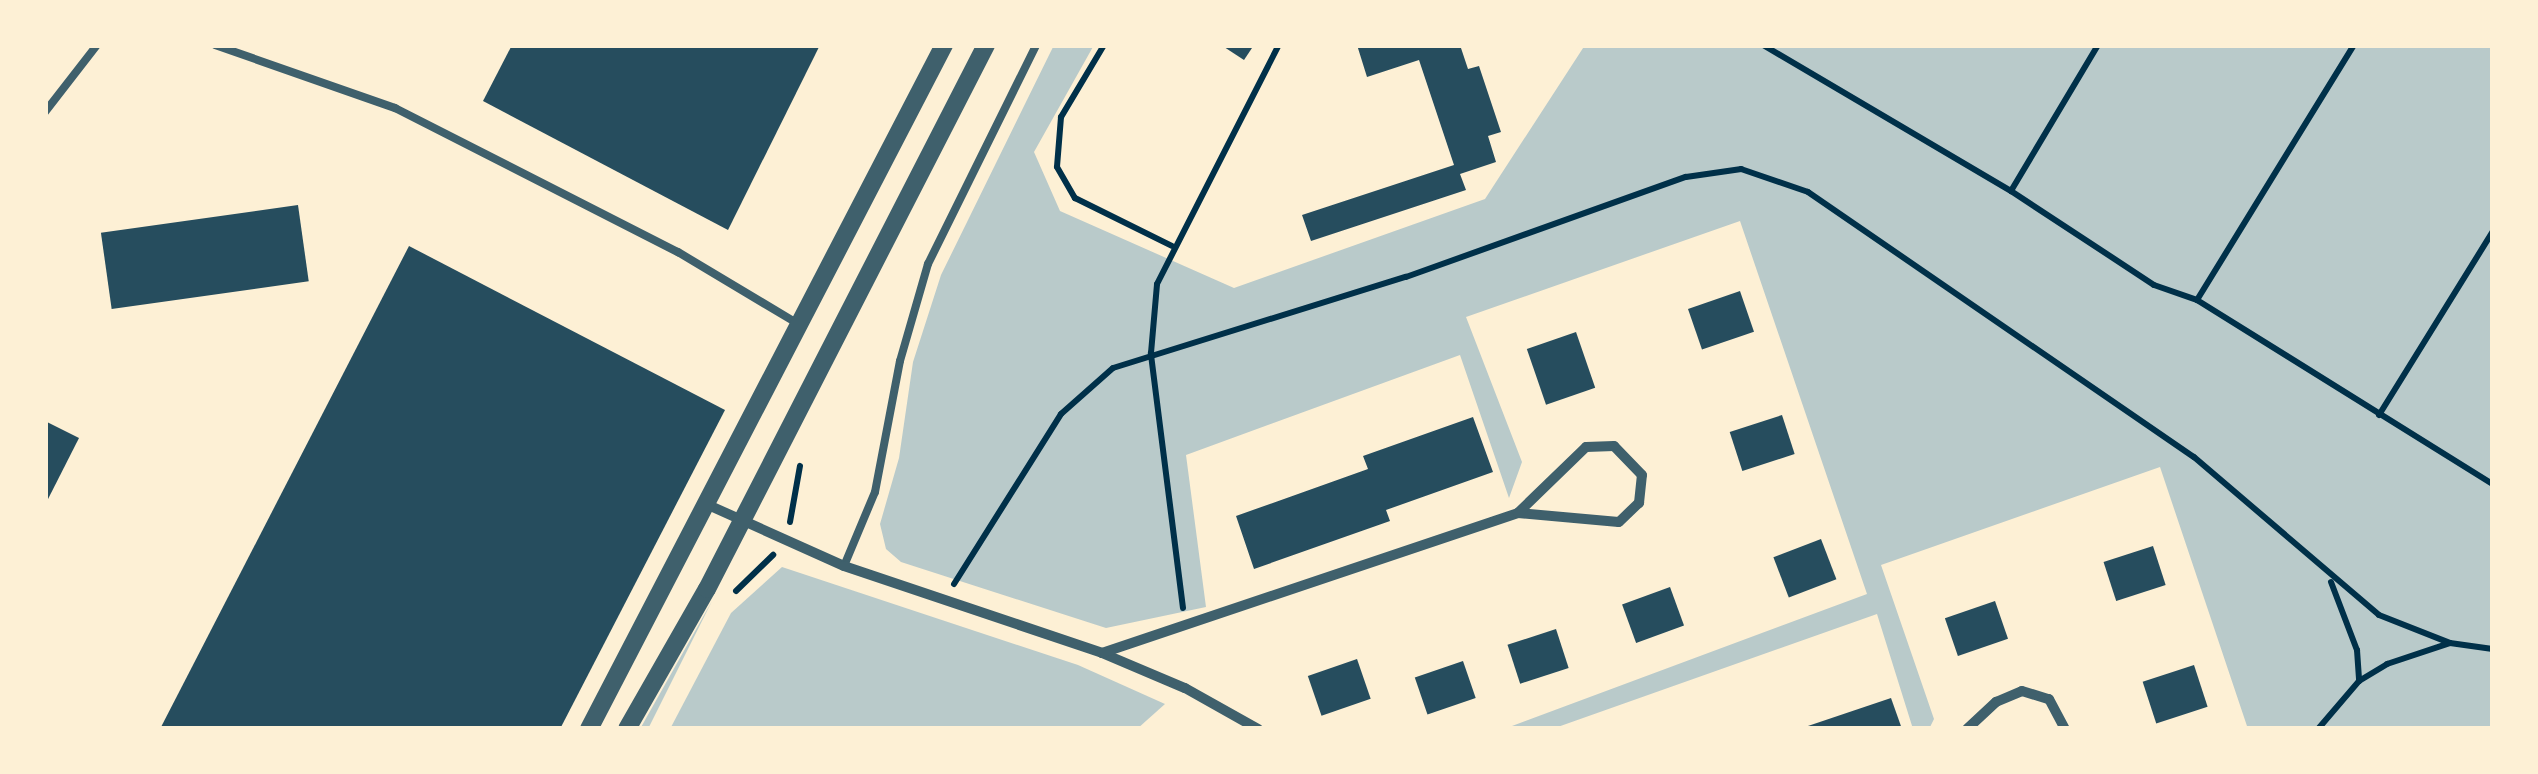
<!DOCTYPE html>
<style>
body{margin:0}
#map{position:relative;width:2538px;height:774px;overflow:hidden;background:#fdf0d5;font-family:Barlow,sans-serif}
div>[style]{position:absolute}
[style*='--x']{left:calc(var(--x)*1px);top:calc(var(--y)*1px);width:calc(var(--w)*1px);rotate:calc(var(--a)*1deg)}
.green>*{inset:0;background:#b9caca}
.building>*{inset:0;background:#264d5e;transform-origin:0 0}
.path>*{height:6px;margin:-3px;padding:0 3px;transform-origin:3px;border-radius:3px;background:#003049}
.service>*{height:8px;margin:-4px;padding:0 4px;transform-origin:4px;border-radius:4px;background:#3f606c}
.minor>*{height:10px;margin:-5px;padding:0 5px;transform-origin:5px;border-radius:5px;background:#3f606c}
.tertiary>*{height:18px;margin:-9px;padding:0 9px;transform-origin:9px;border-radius:9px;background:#3f606c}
span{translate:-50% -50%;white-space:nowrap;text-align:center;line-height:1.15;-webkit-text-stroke:8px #fdf0d5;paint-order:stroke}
.frame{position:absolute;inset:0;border:48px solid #fdf0d5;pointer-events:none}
</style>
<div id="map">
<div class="green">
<i style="clip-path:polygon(1054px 45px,1094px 45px,1034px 152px,1060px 211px,1234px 288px,1485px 199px,1585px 45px,2493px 45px,2493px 729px,2248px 729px,2160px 467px,1881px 565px,1934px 719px,1929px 729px,1913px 729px,1877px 614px,1552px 729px,1504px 729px,1867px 594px,1740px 221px,1466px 317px,1522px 462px,1509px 498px,1460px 355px,1186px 455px,1206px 607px,1106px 628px,901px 562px,886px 549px,880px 524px,899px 458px,913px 362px,941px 275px)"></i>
<i style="clip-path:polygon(782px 567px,1078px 665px,1165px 704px,1137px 729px,670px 729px,731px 613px)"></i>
<i style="clip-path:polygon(712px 601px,648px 729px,640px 729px)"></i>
</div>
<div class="building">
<i style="clip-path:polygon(512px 45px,820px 45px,728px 230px,483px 101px)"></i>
<i style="clip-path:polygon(1221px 45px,1254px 45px,1244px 60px)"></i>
<i style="clip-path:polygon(1357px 45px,1460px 45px,1468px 69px,1479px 66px,1501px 132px,1488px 136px,1496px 162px,1460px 174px,1466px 190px,1311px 241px,1302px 215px,1454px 165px,1419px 60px,1367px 77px)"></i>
<i style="left:298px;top:205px;width:77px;height:199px;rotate:82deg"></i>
<i style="clip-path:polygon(409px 246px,725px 410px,560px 729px,160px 729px)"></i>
<i style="left:1740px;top:291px;width:43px;height:55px;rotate:71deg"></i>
<i style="left:1576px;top:332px;width:59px;height:52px;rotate:71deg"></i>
<i style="left:1782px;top:415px;width:41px;height:55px;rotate:72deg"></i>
<i style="clip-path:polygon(1473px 417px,1493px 472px,1386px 510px,1390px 521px,1254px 569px,1236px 516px,1368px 469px,1363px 456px)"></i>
<i style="clip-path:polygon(45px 421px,79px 438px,45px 505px)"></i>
<i style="left:1821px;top:539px;width:43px;height:51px;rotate:69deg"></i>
<i style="left:2153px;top:546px;width:41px;height:52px;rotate:72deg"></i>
<i style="left:1670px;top:587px;width:41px;height:51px;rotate:70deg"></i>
<i style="left:1995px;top:601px;width:40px;height:53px;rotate:71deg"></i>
<i style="left:1556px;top:629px;width:41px;height:51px;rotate:72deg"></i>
<i style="left:1357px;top:659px;width:42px;height:52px;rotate:71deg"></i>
<i style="left:1463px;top:661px;width:39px;height:51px;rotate:71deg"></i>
<i style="left:2194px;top:665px;width:44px;height:54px;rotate:72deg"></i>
<i style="clip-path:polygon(1891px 698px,1902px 729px,1802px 729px,1802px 728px)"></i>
</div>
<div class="path">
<i style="--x:1104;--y:45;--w:84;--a:120.8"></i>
<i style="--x:1061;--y:117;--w:50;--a:94.6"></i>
<i style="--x:1057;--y:167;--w:36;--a:60"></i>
<i style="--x:1075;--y:198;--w:108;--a:26.3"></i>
<i style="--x:1304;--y:45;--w:17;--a:0"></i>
<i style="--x:1763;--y:45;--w:288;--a:30.5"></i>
<i style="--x:2098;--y:45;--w:170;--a:120.8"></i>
<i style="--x:2011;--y:191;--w:171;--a:33.3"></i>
<i style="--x:2154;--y:285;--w:46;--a:19.2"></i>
<i style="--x:2197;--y:300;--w:349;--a:31.9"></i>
<i style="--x:2197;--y:300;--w:299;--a:-58.4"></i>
<i style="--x:2379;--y:415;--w:216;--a:-58.2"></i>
<i style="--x:790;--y:522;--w:57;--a:-79.9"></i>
<i style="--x:2331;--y:582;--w:73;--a:69.1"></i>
<i style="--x:2357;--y:650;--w:31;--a:86"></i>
<i style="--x:954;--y:584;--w:201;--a:-57.8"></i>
<i style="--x:1061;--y:414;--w:69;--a:-41.5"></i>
<i style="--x:1113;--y:368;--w:307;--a:-17.3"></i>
<i style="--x:1406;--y:277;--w:297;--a:-19.7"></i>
<i style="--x:1686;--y:177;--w:56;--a:-8.3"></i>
<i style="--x:1741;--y:169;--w:71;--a:18.9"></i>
<i style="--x:1808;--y:192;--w:468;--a:34.5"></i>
<i style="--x:2194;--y:457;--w:243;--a:40.5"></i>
<i style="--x:2379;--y:615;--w:76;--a:21.5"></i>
<i style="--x:2450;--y:643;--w:43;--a:7.9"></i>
<i style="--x:736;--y:591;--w:52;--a:-44.2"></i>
<i style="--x:1183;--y:608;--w:257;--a:-97.2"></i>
<i style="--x:1151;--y:353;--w:69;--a:-85"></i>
<i style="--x:1157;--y:284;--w:268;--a:-63"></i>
<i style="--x:2318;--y:729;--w:63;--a:-49.5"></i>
<i style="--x:2359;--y:681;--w:33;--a:-31"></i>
<i style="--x:2387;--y:664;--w:66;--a:-18.4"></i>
</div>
<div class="service">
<i style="--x:215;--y:45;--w:191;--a:19.3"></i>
<i style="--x:395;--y:108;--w:318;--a:27"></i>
<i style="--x:678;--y:252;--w:142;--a:30.9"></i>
<i style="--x:45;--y:112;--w:85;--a:-52.2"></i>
<i style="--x:844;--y:566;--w:80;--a:-67.3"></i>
<i style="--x:875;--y:492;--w:133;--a:-79.2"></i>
<i style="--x:900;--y:361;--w:101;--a:-73.9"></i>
<i style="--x:928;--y:264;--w:244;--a:-63.7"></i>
</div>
<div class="minor">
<i style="--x:706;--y:504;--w:151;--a:24.2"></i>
<i style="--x:844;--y:566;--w:272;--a:18.6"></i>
<i style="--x:1102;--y:653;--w:90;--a:22.9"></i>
<i style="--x:1185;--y:688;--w:84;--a:29.3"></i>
<i style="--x:1102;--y:653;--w:439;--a:-18.6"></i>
<i style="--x:1518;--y:513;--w:101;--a:5.1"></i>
<i style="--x:1619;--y:522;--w:28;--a:-44"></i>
<i style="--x:1639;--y:503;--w:28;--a:-84"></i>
<i style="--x:1642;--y:475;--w:40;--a:-134"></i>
<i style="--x:1614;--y:446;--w:28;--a:178"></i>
<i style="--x:1586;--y:447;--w:95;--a:135.9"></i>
<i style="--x:1967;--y:729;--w:40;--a:-43"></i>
<i style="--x:1996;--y:702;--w:28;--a:-23"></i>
<i style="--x:2022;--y:691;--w:28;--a:17"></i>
<i style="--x:2049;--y:699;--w:34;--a:62"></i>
</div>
<div class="tertiary">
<i style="--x:589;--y:729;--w:771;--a:-62.57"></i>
<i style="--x:627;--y:729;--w:161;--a:-60.3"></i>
<i style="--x:707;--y:589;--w:611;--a:-62.85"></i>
</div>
<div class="frame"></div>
</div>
